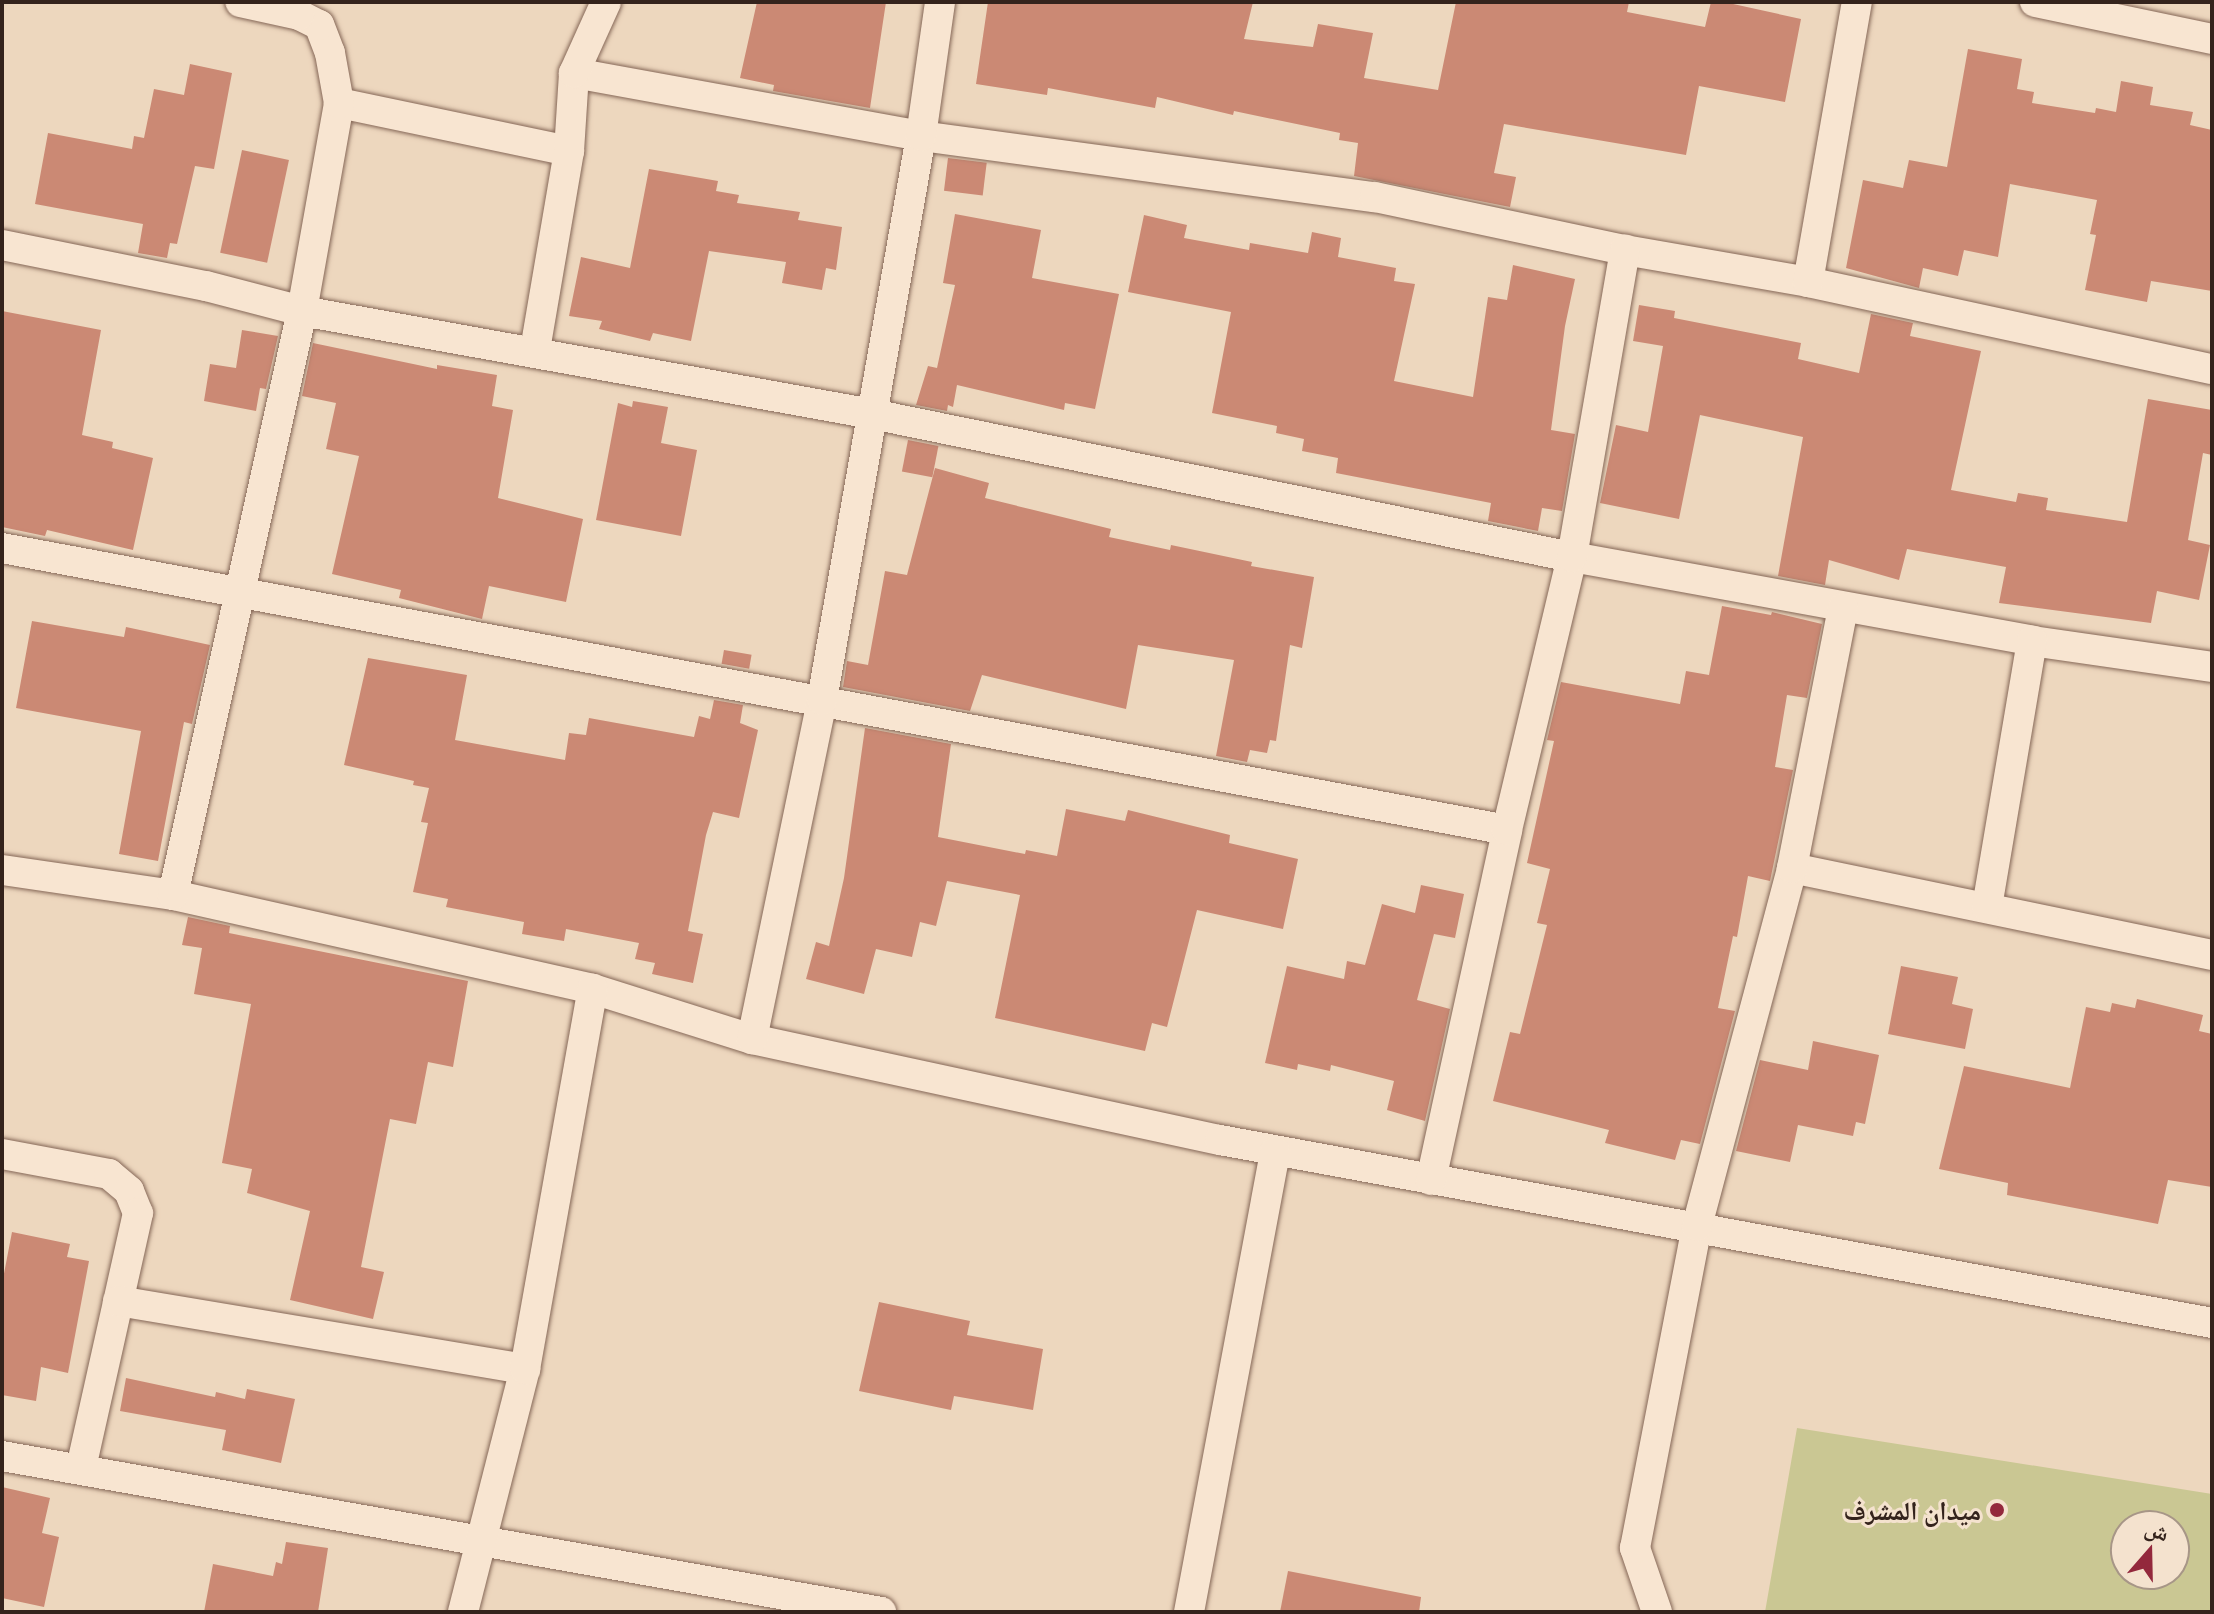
<!DOCTYPE html>
<meta charset="utf-8">
<style>
body{margin:0}
#map{position:relative;width:2214px;height:1614px;overflow:hidden;background:#edd7be;font-family:"Playfair Display","Noto Naskh Arabic",serif}
div>[style]{position:absolute}
[style*='--x']{left:calc(var(--x)*1px);top:calc(var(--y)*1px);width:calc(var(--w)*1px);rotate:calc(var(--a)*1deg)}
.green>*{inset:0;background:#cac793}
.building>*{inset:0;background:#cb8974;transform-origin:0 0}
.roads{filter:drop-shadow(0 0 2px #856757) drop-shadow(0 0 2px #856757)}
.street>*{height:30px;margin:-15px;padding:0 15px;transform-origin:15px;border-radius:15px;background:#f8e5d1}
.dots>*{width:22px;height:22px;translate:-50% -50%;box-sizing:border-box;border:4px solid #f4e2ce;border-radius:50%}
span{translate:-50% -50%;white-space:nowrap;text-align:center;line-height:1.15;-webkit-text-stroke:6px #f4e2ce;paint-order:stroke}
.poi-label{font-size:26px;color:#34231c;font-weight:700}
.right{translate:-100% -50%;text-align:right}
.frame{position:absolute;inset:0;border:4px solid #34231c;pointer-events:none}
.north{position:absolute;left:2110px;top:1510px;width:80px;height:80px;box-sizing:border-box;background:#f4e2ce;border:2px solid #a79687;border-radius:50%;rotate:20deg;font-size:22px;font-weight:700;line-height:32px;text-align:center;color:#34231c}
.north::after{content:'';display:block;margin:auto;width:28px;height:36px;background:#93283c;clip-path:polygon(50% 0,100% 100%,50% 72%,0 100%)}
</style>
<div id="map">
<div class="green">
<i style="clip-path:polygon(evenodd,1797px 1428px,2212px 1494px,2212px 1612px,1765px 1612px,1797px 1428px,2126px 1526px,2174px 1526px,2174px 1574px,2126px 1574px,2126px 1526px)"></i>
</div>
<div class="building">
<i style="clip-path:polygon(757px 2px,886px 2px,870px 108px,773px 91px,774px 85px,740px 78px)"></i>
<i style="clip-path:polygon(988px 2px,1253px 2px,1244px 39px,1313px 47px,1318px 24px,1373px 33px,1364px 78px,1438px 90px,1456px 2px,1629px 2px,1627px 12px,1705px 27px,1711px 2px,1724px 2px,1801px 19px,1785px 102px,1699px 86px,1686px 155px,1504px 124px,1494px 173px,1516px 177px,1510px 207px,1354px 176px,1358px 143px,1339px 140px,1340px 133px,1234px 111px,1233px 115px,1157px 97px,1155px 108px,1048px 88px,1047px 95px,976px 84px)"></i>
<i style="clip-path:polygon(1968px 49px,2022px 59px,2017px 89px,2034px 92px,2032px 103px,2095px 113px,2096px 108px,2116px 112px,2121px 81px,2153px 87px,2150px 105px,2193px 112px,2190px 125px,2212px 130px,2212px 291px,2151px 281px,2147px 302px,2085px 290px,2096px 235px,2090px 234px,2097px 200px,2010px 184px,1998px 257px,1964px 250px,1958px 276px,1923px 268px,1919px 288px,1846px 268px,1863px 180px,1903px 188px,1909px 160px,1947px 167px)"></i>
<i style="clip-path:polygon(190px 64px,232px 73px,214px 169px,195px 166px,177px 244px,170px 243px,167px 258px,138px 253px,143px 224px,35px 204px,48px 133px,132px 149px,134px 136px,144px 138px,154px 89px,184px 95px)"></i>
<i style="left:242px;top:150px;width:48px;height:105px;rotate:12deg"></i>
<i style="left:948px;top:158px;width:39px;height:33px;rotate:7deg"></i>
<i style="clip-path:polygon(649px 169px,718px 181px,716px 191px,739px 195px,737px 203px,800px 212px,798px 220px,842px 227px,836px 270px,826px 268px,822px 290px,782px 283px,786px 262px,709px 251px,691px 341px,653px 333px,650px 341px,599px 329px,602px 321px,569px 316px,581px 257px,630px 268px)"></i>
<i style="clip-path:polygon(955px 214px,1041px 230px,1032px 278px,1119px 294px,1095px 409px,1065px 403px,1064px 410px,957px 385px,953px 407px,948px 405px,947px 411px,916px 405px,928px 366px,937px 368px,955px 285px,943px 283px)"></i>
<i style="clip-path:polygon(1144px 215px,1187px 225px,1184px 238px,1249px 250px,1250px 243px,1308px 253px,1312px 232px,1341px 238px,1338px 257px,1396px 268px,1394px 281px,1415px 284px,1394px 381px,1473px 397px,1488px 297px,1507px 300px,1513px 265px,1575px 279px,1565px 326px,1551px 430px,1575px 434px,1562px 511px,1542px 508px,1538px 531px,1488px 521px,1491px 503px,1336px 473px,1338px 458px,1302px 451px,1304px 439px,1276px 433px,1277px 426px,1212px 413px,1231px 312px,1128px 292px)"></i>
<i style="clip-path:polygon(1639px 305px,1675px 311px,1674px 318px,1801px 343px,1798px 359px,1859px 373px,1871px 314px,1913px 323px,1910px 336px,1981px 351px,1951px 490px,2016px 502px,2018px 493px,2048px 498px,2046px 510px,2127px 522px,2148px 399px,2212px 410px,2212px 455px,2203px 453px,2188px 540px,2210px 545px,2199px 600px,2157px 591px,2151px 623px,1999px 603px,2006px 567px,1907px 549px,1899px 580px,1829px 560px,1825px 585px,1778px 576px,1803px 437px,1700px 415px,1679px 519px,1600px 503px,1616px 425px,1648px 432px,1663px 346px,1633px 341px)"></i>
<i style="clip-path:polygon(2px 311px,101px 330px,82px 435px,113px 442px,112px 448px,153px 458px,133px 550px,47px 530px,45px 536px,2px 527px)"></i>
<i style="clip-path:polygon(242px 330px,278px 336px,266px 389px,260px 388px,256px 411px,204px 401px,210px 364px,236px 368px)"></i>
<i style="clip-path:polygon(313px 343px,437px 369px,437px 365px,497px 375px,492px 406px,513px 410px,498px 498px,583px 519px,566px 602px,489px 586px,482px 619px,399px 598px,401px 590px,332px 574px,359px 456px,326px 449px,336px 403px,302px 396px)"></i>
<i style="clip-path:polygon(633px 401px,668px 407px,661px 443px,697px 450px,681px 536px,596px 520px,618px 403px,632px 407px)"></i>
<i style="left:908px;top:440px;width:31px;height:32px;rotate:11deg"></i>
<i style="clip-path:polygon(935px 468px,989px 483px,985px 498px,1111px 529px,1109px 537px,1170px 550px,1171px 545px,1252px 562px,1251px 566px,1314px 577px,1302px 648px,1290px 645px,1276px 741px,1270px 740px,1267px 753px,1250px 750px,1247px 762px,1216px 756px,1234px 660px,1138px 645px,1126px 709px,982px 675px,970px 711px,843px 687px,847px 661px,868px 665px,885px 571px,907px 575px)"></i>
<i style="clip-path:polygon(1722px 606px,1771px 615px,1772px 612px,1822px 624px,1807px 698px,1787px 695px,1775px 767px,1793px 770px,1770px 881px,1748px 876px,1737px 937px,1733px 936px,1718px 1008px,1735px 1011px,1700px 1144px,1681px 1140px,1675px 1160px,1605px 1143px,1609px 1130px,1493px 1101px,1510px 1032px,1520px 1034px,1547px 925px,1537px 923px,1550px 869px,1527px 863px,1554px 741px,1547px 740px,1561px 682px,1680px 704px,1686px 671px,1709px 675px)"></i>
<i style="clip-path:polygon(32px 621px,124px 637px,126px 627px,210px 645px,192px 724px,184px 722px,158px 861px,119px 854px,141px 731px,16px 708px)"></i>
<i style="left:724px;top:650px;width:28px;height:14px;rotate:10deg"></i>
<i style="clip-path:polygon(368px 658px,467px 675px,455px 740px,565px 760px,569px 733px,586px 735px,589px 718px,694px 737px,699px 716px,710px 719px,714px 700px,743px 705px,740px 723px,758px 730px,739px 818px,713px 812px,706px 835px,688px 931px,703px 934px,693px 983px,652px 974px,655px 963px,635px 959px,639px 943px,566px 929px,564px 941px,522px 934px,524px 922px,446px 907px,448px 899px,413px 892px,428px 823px,421px 822px,429px 788px,413px 785px,414px 781px,344px 765px)"></i>
<i style="clip-path:polygon(865px 728px,951px 744px,938px 837px,1025px 854px,1026px 850px,1057px 856px,1066px 809px,1125px 821px,1128px 810px,1230px 835px,1229px 843px,1298px 859px,1283px 929px,1197px 910px,1167px 1027px,1152px 1023px,1145px 1051px,995px 1018px,1020px 895px,947px 881px,936px 926px,920px 922px,912px 957px,876px 949px,864px 994px,806px 979px,816px 942px,829px 946px,844px 878px)"></i>
<i style="clip-path:polygon(1421px 885px,1464px 894px,1455px 938px,1434px 934px,1417px 1000px,1450px 1009px,1425px 1121px,1387px 1110px,1394px 1081px,1331px 1065px,1330px 1071px,1298px 1064px,1297px 1070px,1265px 1063px,1287px 966px,1344px 979px,1347px 961px,1365px 965px,1382px 904px,1415px 913px)"></i>
<i style="clip-path:polygon(188px 917px,230px 926px,229px 933px,468px 981px,453px 1067px,428px 1062px,416px 1124px,390px 1119px,361px 1267px,384px 1272px,373px 1319px,290px 1300px,310px 1211px,247px 1193px,252px 1169px,222px 1163px,251px 1004px,194px 994px,202px 948px,182px 945px)"></i>
<i style="clip-path:polygon(1901px 966px,1958px 977px,1952px 1004px,1973px 1009px,1965px 1049px,1888px 1034px)"></i>
<i style="clip-path:polygon(2137px 999px,2203px 1015px,2199px 1031px,2212px 1034px,2212px 1187px,2168px 1180px,2158px 1224px,2007px 1195px,2008px 1183px,1939px 1169px,1964px 1066px,2070px 1088px,2086px 1007px,2110px 1012px,2112px 1003px,2135px 1008px)"></i>
<i style="clip-path:polygon(1813px 1041px,1879px 1055px,1865px 1124px,1856px 1122px,1853px 1136px,1798px 1125px,1790px 1162px,1736px 1151px,1760px 1060px,1808px 1070px)"></i>
<i style="clip-path:polygon(12px 1232px,70px 1244px,67px 1257px,89px 1261px,68px 1373px,41px 1367px,36px 1401px,2px 1395px,2px 1284px)"></i>
<i style="clip-path:polygon(879px 1302px,970px 1321px,967px 1335px,1043px 1349px,1033px 1410px,954px 1396px,951px 1410px,859px 1391px)"></i>
<i style="clip-path:polygon(126px 1378px,215px 1397px,216px 1392px,245px 1399px,247px 1389px,295px 1399px,281px 1463px,222px 1450px,226px 1430px,120px 1411px)"></i>
<i style="clip-path:polygon(2px 1487px,50px 1498px,42px 1533px,59px 1537px,44px 1607px,2px 1598px)"></i>
<i style="clip-path:polygon(286px 1542px,328px 1548px,318px 1612px,204px 1612px,213px 1564px,273px 1576px,276px 1562px,282px 1564px)"></i>
<i style="clip-path:polygon(1288px 1571px,1421px 1597px,1419px 1612px,1280px 1612px)"></i>
</div>
<div class="roads">
<div class="street">
<i style="--x:2035;--y:2;--w:181;--a:11.8"></i>
<i style="--x:574;--y:73;--w:353;--a:10.3"></i>
<i style="--x:921;--y:136;--w:458;--a:7.7"></i>
<i style="--x:1375;--y:197;--w:256;--a:12"></i>
<i style="--x:1625;--y:250;--w:186;--a:9.9"></i>
<i style="--x:1808;--y:282;--w:413;--a:12.2"></i>
<i style="--x:339;--y:103;--w:235;--a:11.8"></i>
<i style="--x:2;--y:245;--w:208;--a:11.4"></i>
<i style="--x:206;--y:286;--w:99;--a:14.6"></i>
<i style="--x:302;--y:311;--w:579;--a:10.24"></i>
<i style="--x:872;--y:414;--w:714;--a:11.55"></i>
<i style="--x:1572;--y:557;--w:468;--a:10.3"></i>
<i style="--x:2032;--y:641;--w:182;--a:8.2"></i>
<i style="--x:1808;--y:282;--w:284;--a:-80.1"></i>
<i style="--x:535;--y:350;--w:202;--a:-80.3"></i>
<i style="--x:569;--y:151;--w:78;--a:-86.3"></i>
<i style="--x:574;--y:73;--w:78;--a:-65.7"></i>
<i style="--x:2;--y:548;--w:1531;--a:10.61"></i>
<i style="--x:1792;--y:868;--w:429;--a:11.7"></i>
<i style="--x:2;--y:870;--w:173;--a:8.3"></i>
<i style="--x:173;--y:895;--w:430;--a:12.6"></i>
<i style="--x:593;--y:989;--w:167;--a:17.5"></i>
<i style="--x:752;--y:1039;--w:479;--a:12.2"></i>
<i style="--x:1220;--y:1140;--w:1009;--a:10.45"></i>
<i style="--x:173;--y:895;--w:598;--a:-77.54"></i>
<i style="--x:302;--y:311;--w:211;--a:-79.9"></i>
<i style="--x:339;--y:103;--w:51;--a:-100.2"></i>
<i style="--x:330;--y:53;--w:30;--a:-111"></i>
<i style="--x:319;--y:25;--w:22;--a:-153"></i>
<i style="--x:299;--y:15;--w:60;--a:-167.6"></i>
<i style="--x:1987;--y:907;--w:270;--a:-80.4"></i>
<i style="--x:752;--y:1039;--w:346;--a:-78.3"></i>
<i style="--x:822;--y:700;--w:573;--a:-80.04"></i>
<i style="--x:921;--y:136;--w:135;--a:-81.9"></i>
<i style="--x:2;--y:1154;--w:109;--a:10.6"></i>
<i style="--x:109;--y:1174;--w:26;--a:40"></i>
<i style="--x:129;--y:1191;--w:24;--a:68"></i>
<i style="--x:138;--y:1213;--w:262;--a:102.6"></i>
<i style="--x:1431;--y:1180;--w:358;--a:-77.7"></i>
<i style="--x:1507;--y:830;--w:281;--a:-76.6"></i>
<i style="--x:1572;--y:557;--w:312;--a:-80.2"></i>
<i style="--x:118;--y:1301;--w:413;--a:9.5"></i>
<i style="--x:2;--y:1456;--w:893;--a:10.06"></i>
<i style="--x:463;--y:1612;--w:251;--a:-75.7"></i>
<i style="--x:525;--y:1369;--w:386;--a:-79.9"></i>
<i style="--x:1189;--y:1612;--w:468;--a:-79.4"></i>
<i style="--x:1657;--y:1612;--w:68;--a:-109"></i>
<i style="--x:1635;--y:1548;--w:328;--a:-79.1"></i>
<i style="--x:1697;--y:1226;--w:370;--a:-75.1"></i>
<i style="--x:1792;--y:868;--w:265;--a:-78.9"></i>
</div>
</div>
<div class="dots">
<i style="left:1997px;top:1510px;background:#93283c"></i>
</div>
<div class="poi-label">
<span class="right" style="left:1981px;top:1510px">ميدان المشرف</span>
</div>
<div class="frame"></div>
<div class="north">ش</div>
</div>
